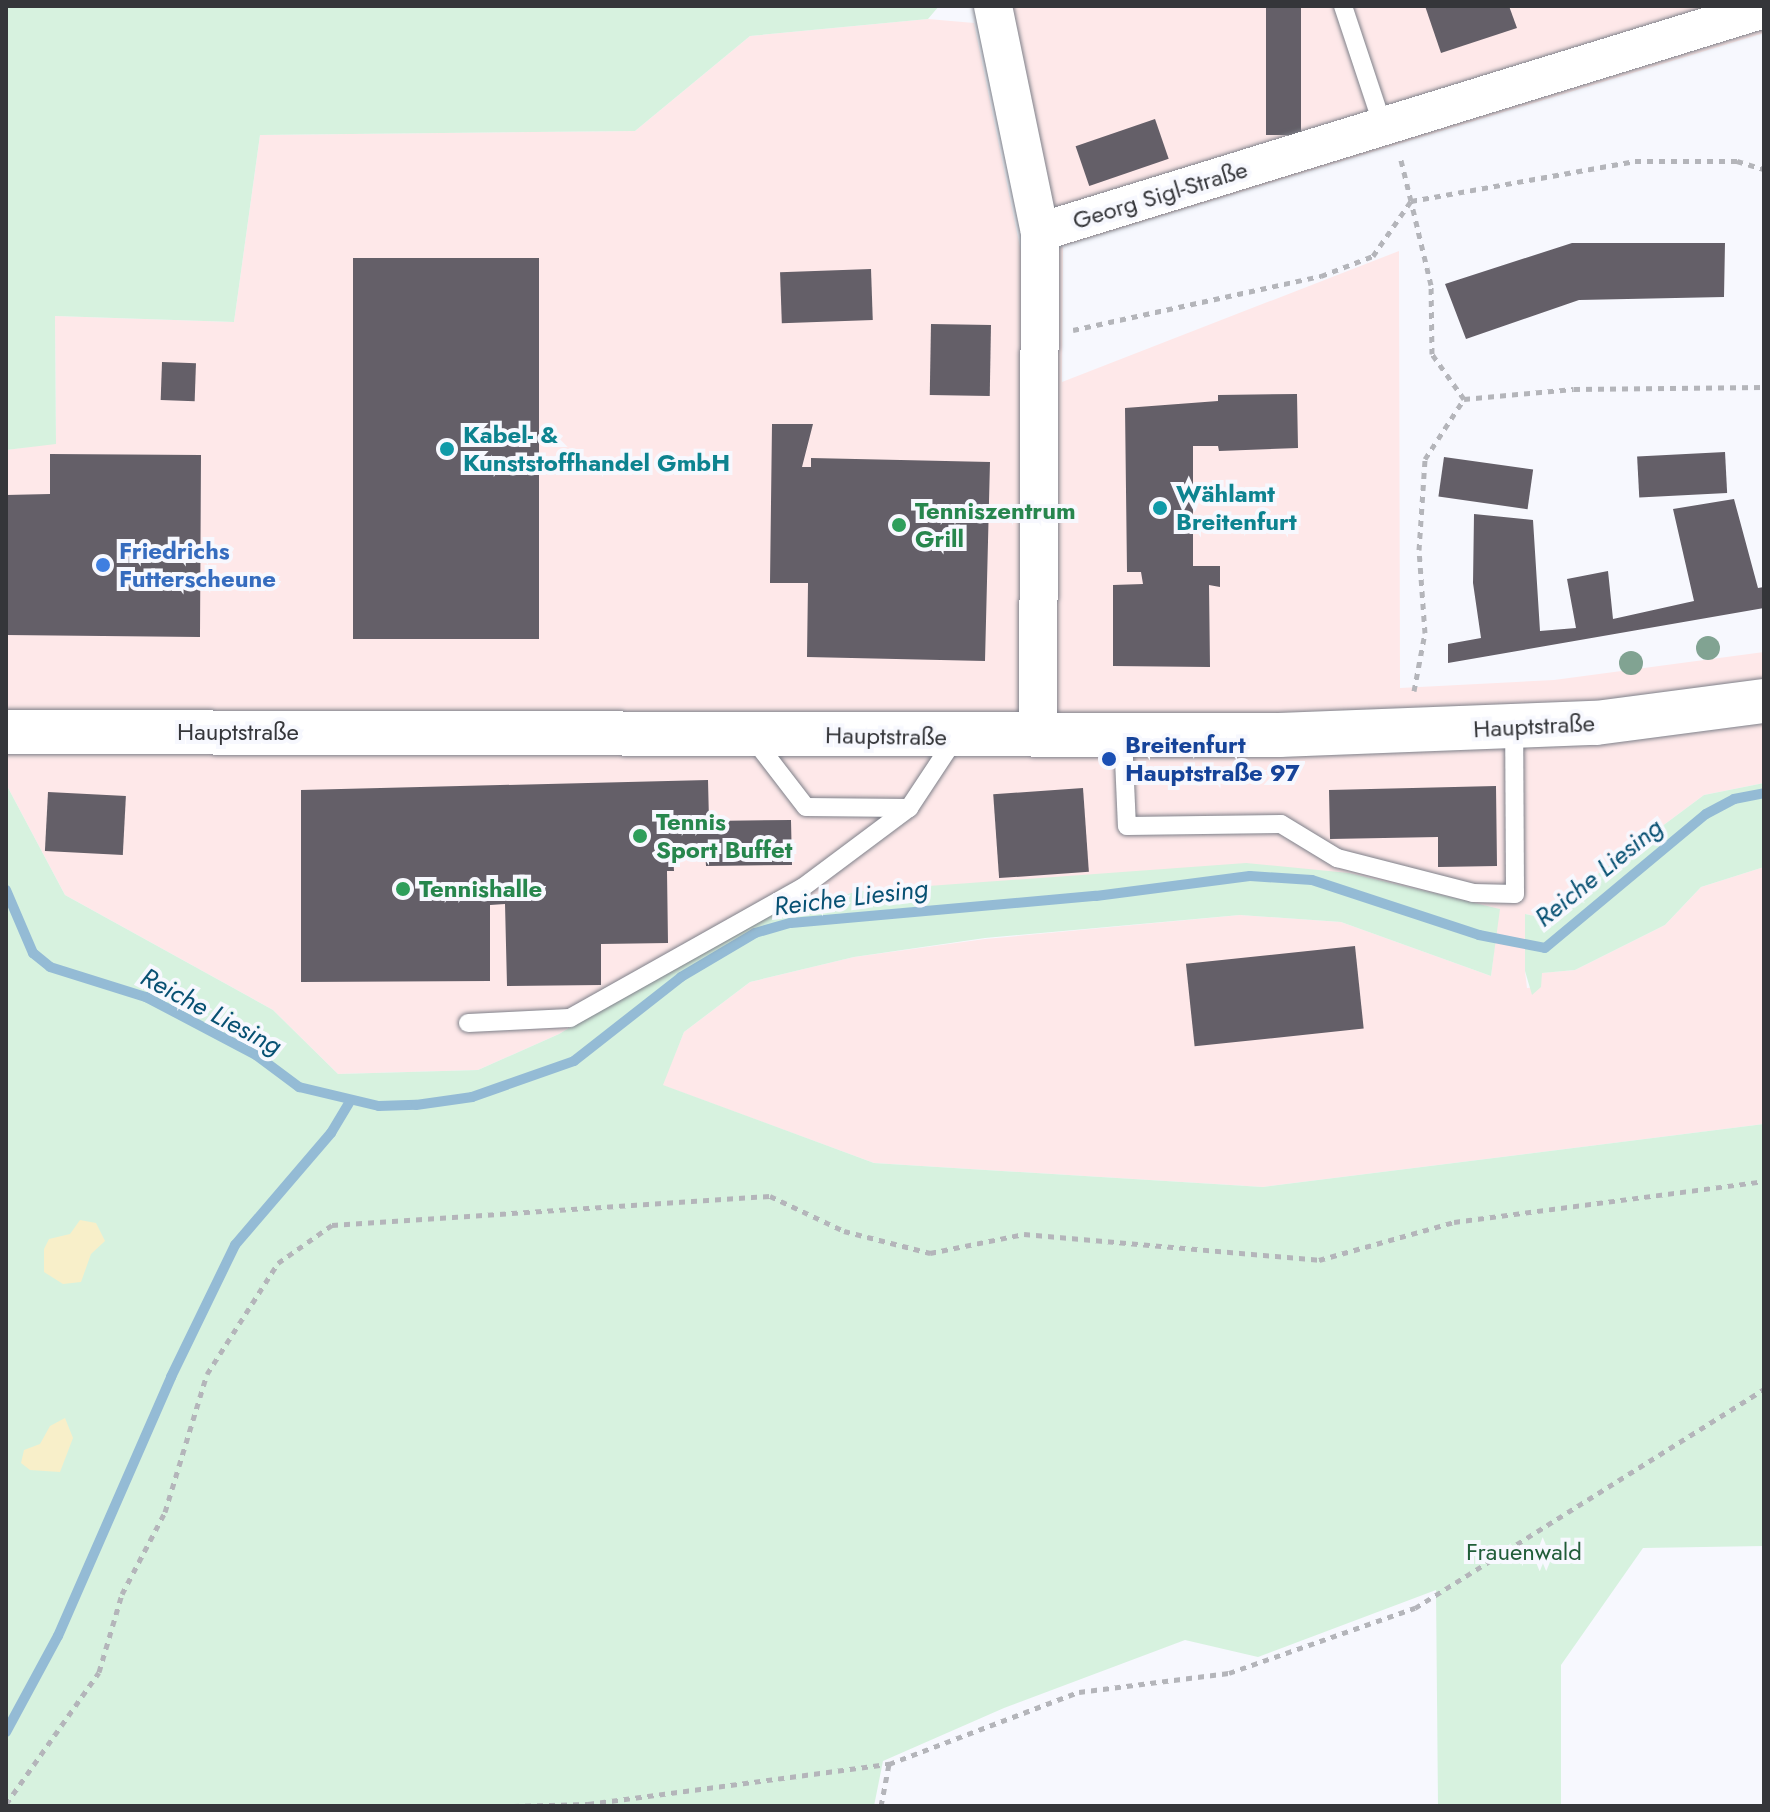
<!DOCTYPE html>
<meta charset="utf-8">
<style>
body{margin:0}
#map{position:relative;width:1770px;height:1812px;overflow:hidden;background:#f7f8fe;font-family:Jost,sans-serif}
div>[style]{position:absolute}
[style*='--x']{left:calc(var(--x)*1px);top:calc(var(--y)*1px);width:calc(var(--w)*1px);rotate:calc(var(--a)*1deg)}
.industrial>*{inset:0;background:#fee8e9}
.green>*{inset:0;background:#d7f2df}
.sand>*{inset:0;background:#f8efc9}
.stream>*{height:10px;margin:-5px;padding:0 5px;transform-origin:5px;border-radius:5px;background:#94bbd5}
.building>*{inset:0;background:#645f68;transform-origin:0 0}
.path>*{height:5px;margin-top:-2.5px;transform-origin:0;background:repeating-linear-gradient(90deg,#b4b5ba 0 6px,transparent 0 12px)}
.roads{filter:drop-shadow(0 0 2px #7e8089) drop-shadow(0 0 2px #7e8089)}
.lane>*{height:18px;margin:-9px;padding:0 9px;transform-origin:9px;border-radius:9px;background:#fff}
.street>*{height:38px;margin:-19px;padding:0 19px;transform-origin:19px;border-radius:19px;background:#fff}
.secondary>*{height:44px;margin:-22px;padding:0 22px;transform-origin:22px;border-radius:22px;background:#fff}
.trees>*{width:24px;height:24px;margin:-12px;border-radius:50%;background:#81a392}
.dots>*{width:22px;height:22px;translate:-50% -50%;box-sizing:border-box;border:4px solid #f7f8fe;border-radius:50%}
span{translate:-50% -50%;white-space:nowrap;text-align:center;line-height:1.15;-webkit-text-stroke:8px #f7f8fe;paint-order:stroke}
.street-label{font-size:24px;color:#35363a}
.culture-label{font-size:24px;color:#0d838f;font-weight:700}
.left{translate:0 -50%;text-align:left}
.leisure-label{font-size:24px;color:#27864d;font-weight:700}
.shop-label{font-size:24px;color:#366cbe;font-weight:700}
.transit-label{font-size:24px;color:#164399;font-weight:700}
.park-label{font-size:24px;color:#215d39}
.water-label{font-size:26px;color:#085173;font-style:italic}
.frame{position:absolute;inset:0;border:8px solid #35363a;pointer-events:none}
</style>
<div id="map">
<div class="industrial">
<i style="clip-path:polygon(1006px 6px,1764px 6px,1764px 33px,1063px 246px,1062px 382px,1399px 251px,1400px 688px,1554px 680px,1764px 652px,1764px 783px,1704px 795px,1540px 917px,1526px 914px,1525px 971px,1527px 988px,1541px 987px,1541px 973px,1575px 970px,1665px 925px,1701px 887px,1764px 867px,1764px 1124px,1263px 1187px,874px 1163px,662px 1085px,684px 1032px,750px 982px,854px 957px,985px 939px,1240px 915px,1341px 922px,1491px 976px,1499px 909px,1349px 873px,1111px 875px,859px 891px,757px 918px,559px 1034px,478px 1070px,338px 1074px,273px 1010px,65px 895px,6px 784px,6px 450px,56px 443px,55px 316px,234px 322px,260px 135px,635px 131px,750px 36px,928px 19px,974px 23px,1021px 252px,1062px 247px)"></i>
</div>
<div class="green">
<i style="clip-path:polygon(6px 6px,939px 6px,928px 19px,750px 36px,635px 131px,260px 135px,234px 322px,55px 316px,56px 444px,6px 450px)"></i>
<i style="clip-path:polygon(1764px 783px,1764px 867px,1701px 887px,1665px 925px,1575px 970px,1542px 973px,1541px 987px,1532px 995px,1525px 971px,1525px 914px,1540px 917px,1704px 795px)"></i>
<i style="clip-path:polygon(6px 784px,65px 895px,273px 1010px,338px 1074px,478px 1070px,559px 1034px,757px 918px,859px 891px,1246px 863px,1349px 873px,1500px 909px,1491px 976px,1341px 922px,1240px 915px,985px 938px,854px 957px,750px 982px,684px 1032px,663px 1085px,874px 1163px,1263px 1187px,1764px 1124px,1764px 1546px,1643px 1548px,1561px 1665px,1561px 1806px,1438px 1806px,1436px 1590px,1258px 1657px,1185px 1640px,1004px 1708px,883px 1761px,874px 1806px,6px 1806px)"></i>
</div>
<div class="sand">
<i style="clip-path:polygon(80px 1220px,96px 1223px,105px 1241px,91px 1254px,81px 1282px,63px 1284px,44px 1272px,44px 1249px,49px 1239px,70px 1234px)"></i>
<i style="clip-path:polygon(65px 1418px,73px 1438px,60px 1472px,30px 1470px,21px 1463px,24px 1450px,40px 1444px,50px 1426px)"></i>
</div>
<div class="stream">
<i style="--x:6;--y:890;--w:69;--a:66.8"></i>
<i style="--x:33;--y:953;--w:22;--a:39"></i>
<i style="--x:50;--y:967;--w:101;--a:17.4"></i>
<i style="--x:146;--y:997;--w:124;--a:27.8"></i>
<i style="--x:256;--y:1055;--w:54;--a:36.7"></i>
<i style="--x:299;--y:1087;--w:82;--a:13.4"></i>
<i style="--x:379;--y:1106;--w:37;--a:-2"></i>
<i style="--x:416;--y:1105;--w:57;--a:-8.1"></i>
<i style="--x:472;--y:1097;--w:108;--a:-19.4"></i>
<i style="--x:574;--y:1061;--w:136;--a:-38.1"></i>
<i style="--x:681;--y:977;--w:86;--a:-30.7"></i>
<i style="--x:755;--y:933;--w:37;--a:-16"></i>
<i style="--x:791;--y:923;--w:306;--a:-5.1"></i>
<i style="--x:1096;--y:896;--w:155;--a:-7.4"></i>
<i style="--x:1250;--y:876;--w:62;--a:3.7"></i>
<i style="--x:1312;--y:880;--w:176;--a:18.2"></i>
<i style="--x:1479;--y:935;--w:67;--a:11.1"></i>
<i style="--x:1545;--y:948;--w:209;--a:-39.8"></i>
<i style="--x:1706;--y:814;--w:32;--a:-28"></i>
<i style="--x:1734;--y:799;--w:31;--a:-11"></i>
<i style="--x:6;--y:1732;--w:109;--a:-61.6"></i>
<i style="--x:58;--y:1636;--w:283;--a:-66.4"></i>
<i style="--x:171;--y:1377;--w:147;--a:-64.1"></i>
<i style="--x:235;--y:1245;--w:148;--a:-49.4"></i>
<i style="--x:331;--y:1133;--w:37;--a:-59"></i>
</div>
<div class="building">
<i style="left:1266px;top:6px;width:35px;height:129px"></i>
<i style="clip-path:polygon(1425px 6px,1509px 6px,1517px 28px,1441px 53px)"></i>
<i style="left:1155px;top:119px;width:42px;height:84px;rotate:71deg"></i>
<i style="clip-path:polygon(1572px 243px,1725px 243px,1724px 297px,1579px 300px,1466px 339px,1445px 284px)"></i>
<i style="left:539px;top:258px;width:381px;height:186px;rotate:90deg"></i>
<i style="left:871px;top:269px;width:51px;height:91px;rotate:88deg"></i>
<i style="left:931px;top:324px;width:60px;height:71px;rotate:1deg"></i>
<i style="left:162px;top:362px;width:34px;height:38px;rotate:2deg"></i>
<i style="clip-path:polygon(1297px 394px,1298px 448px,1219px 451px,1218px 446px,1193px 446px,1193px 566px,1220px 566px,1220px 587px,1209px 585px,1210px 667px,1113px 666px,1113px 585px,1143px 584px,1141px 572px,1127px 572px,1125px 408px,1218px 401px,1218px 395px)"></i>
<i style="clip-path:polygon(772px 424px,813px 424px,802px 467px,811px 467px,811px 458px,990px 462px,985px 661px,807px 657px,808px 583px,770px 583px)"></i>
<i style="left:1725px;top:452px;width:41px;height:88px;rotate:87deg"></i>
<i style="clip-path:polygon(50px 454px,201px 455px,200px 637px,6px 635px,6px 495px,50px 494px)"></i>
<i style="left:1444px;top:457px;width:90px;height:40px;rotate:8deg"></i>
<i style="clip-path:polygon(1734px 499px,1758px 588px,1764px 587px,1764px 608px,1448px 663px,1448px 644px,1481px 638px,1473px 583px,1474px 514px,1533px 520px,1540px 631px,1576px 628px,1567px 579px,1608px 571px,1613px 619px,1694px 601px,1673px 509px)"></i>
<i style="clip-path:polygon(708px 780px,709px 821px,791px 820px,792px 865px,706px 866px,705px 851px,673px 851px,674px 871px,667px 871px,668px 943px,601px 944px,601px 985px,507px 986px,505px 904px,490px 905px,490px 981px,301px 982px,301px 790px)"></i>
<i style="clip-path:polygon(1496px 786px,1497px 866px,1438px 867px,1438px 837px,1330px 839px,1329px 790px)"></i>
<i style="left:1083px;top:788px;width:84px;height:90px;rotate:86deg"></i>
<i style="left:48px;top:792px;width:78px;height:59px;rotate:3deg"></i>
<i style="left:1355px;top:946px;width:83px;height:170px;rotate:84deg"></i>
</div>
<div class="path">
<i style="--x:1073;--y:330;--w:254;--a:-12.3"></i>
<i style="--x:1321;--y:276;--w:56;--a:-21"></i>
<i style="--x:1373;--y:256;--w:67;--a:-55.4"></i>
<i style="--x:1411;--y:201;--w:46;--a:-103.7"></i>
<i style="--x:1464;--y:399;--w:55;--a:-125.4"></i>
<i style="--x:1432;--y:354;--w:69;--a:-90.8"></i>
<i style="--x:1431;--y:285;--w:86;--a:-103.4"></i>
<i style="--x:1411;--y:201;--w:228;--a:-10.1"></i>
<i style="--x:1635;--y:161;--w:102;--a:0"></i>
<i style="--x:1737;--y:161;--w:28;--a:17"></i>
<i style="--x:1414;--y:691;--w:59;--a:-79.3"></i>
<i style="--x:1425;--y:633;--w:83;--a:-94.1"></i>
<i style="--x:1419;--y:550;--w:91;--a:-86.2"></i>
<i style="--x:1425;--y:459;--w:72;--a:-57"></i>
<i style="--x:1464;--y:399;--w:110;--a:-5.2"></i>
<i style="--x:1574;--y:389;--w:190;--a:-0.6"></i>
<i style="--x:6;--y:1804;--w:161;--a:-54.8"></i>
<i style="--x:99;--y:1672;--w:81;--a:-73.6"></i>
<i style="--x:122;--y:1594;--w:93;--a:-62.3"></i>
<i style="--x:165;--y:1512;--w:144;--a:-73.1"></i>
<i style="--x:207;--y:1374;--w:132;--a:-57.4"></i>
<i style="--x:278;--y:1263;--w:66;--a:-35.1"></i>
<i style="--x:332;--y:1225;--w:439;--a:-3.8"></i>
<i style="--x:770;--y:1196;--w:82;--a:25.3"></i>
<i style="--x:844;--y:1231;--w:89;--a:14.3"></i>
<i style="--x:930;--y:1253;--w:96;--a:-11.4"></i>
<i style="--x:1024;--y:1234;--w:296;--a:5"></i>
<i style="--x:1319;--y:1260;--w:140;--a:-15.7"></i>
<i style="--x:1454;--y:1222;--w:313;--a:-7.5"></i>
<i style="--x:588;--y:1804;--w:304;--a:-7.6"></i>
<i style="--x:513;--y:1806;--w:75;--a:-1.5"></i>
<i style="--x:881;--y:1806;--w:43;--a:-79.2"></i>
<i style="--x:889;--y:1764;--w:203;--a:-20.8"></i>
<i style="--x:1079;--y:1692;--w:151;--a:-7.2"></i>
<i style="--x:1229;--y:1673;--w:197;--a:-19.3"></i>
<i style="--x:1415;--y:1608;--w:412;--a:-32.1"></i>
</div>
<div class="roads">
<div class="lane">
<i style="--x:1343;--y:6;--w:126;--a:71.6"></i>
<i style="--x:1123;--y:736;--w:90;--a:87.5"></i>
<i style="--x:1127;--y:826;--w:154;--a:-0.7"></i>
<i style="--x:1281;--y:824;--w:66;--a:31.3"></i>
<i style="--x:1337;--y:858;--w:140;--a:14.4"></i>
<i style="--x:1473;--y:893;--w:42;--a:1.4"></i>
<i style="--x:1515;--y:894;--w:167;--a:-90.3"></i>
<i style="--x:752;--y:737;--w:88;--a:52.4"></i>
<i style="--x:806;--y:807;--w:103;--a:0.6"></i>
<i style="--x:909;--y:808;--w:85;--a:-56.5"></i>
<i style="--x:468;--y:1023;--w:102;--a:-2.8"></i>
<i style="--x:570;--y:1018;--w:266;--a:-29.3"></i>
<i style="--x:802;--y:888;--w:134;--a:-36.8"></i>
</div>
<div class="street">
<i style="--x:993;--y:6;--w:231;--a:78.3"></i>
<i style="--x:1040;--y:232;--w:506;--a:90.23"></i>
<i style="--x:1040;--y:232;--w:758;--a:-17.12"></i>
</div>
<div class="secondary">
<i style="--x:6;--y:732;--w:1273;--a:0.14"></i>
<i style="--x:1279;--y:735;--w:317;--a:-2.2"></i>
<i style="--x:1596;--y:723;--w:169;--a:-7.5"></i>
</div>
</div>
<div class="trees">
<i style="left:1708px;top:648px"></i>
<i style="left:1631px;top:663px"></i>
</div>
<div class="dots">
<i style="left:447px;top:449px;background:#0f9aa8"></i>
<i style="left:1160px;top:508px;background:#0f9aa8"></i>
<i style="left:899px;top:525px;background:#2e9e5b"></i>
<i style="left:103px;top:565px;background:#3f7fe0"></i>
<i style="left:1109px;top:759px;background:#1a4fb4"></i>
<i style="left:640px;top:836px;background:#2e9e5b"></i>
<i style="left:403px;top:889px;background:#2e9e5b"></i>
</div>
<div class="street-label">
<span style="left:1160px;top:195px;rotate:-17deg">Georg Sigl-Straße</span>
<span style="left:1534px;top:726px;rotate:-3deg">Hauptstraße</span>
<span style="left:238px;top:732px">Hauptstraße</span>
<span style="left:886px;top:736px;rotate:1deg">Hauptstraße</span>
</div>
<div class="culture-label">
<span class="left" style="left:463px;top:449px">Kabel- &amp;<br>Kunststoffhandel GmbH</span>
<span class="left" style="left:1176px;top:508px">Wählamt<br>Breitenfurt</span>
</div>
<div class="leisure-label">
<span class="left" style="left:915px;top:525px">Tenniszentrum<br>Grill</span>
<span class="left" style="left:656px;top:836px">Tennis<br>Sport Buffet</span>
<span class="left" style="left:419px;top:889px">Tennishalle</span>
</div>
<div class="shop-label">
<span class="left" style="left:119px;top:565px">Friedrichs<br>Futterscheune</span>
</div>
<div class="transit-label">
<span class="left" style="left:1125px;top:759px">Breitenfurt<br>Hauptstraße 97</span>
</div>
<div class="park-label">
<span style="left:1524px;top:1552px">Frauenwald</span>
</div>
<div class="water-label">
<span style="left:1599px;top:873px;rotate:-39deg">Reiche Liesing</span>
<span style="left:851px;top:898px;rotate:-7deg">Reiche Liesing</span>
<span style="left:211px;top:1012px;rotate:28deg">Reiche Liesing</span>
</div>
<div class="frame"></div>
</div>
